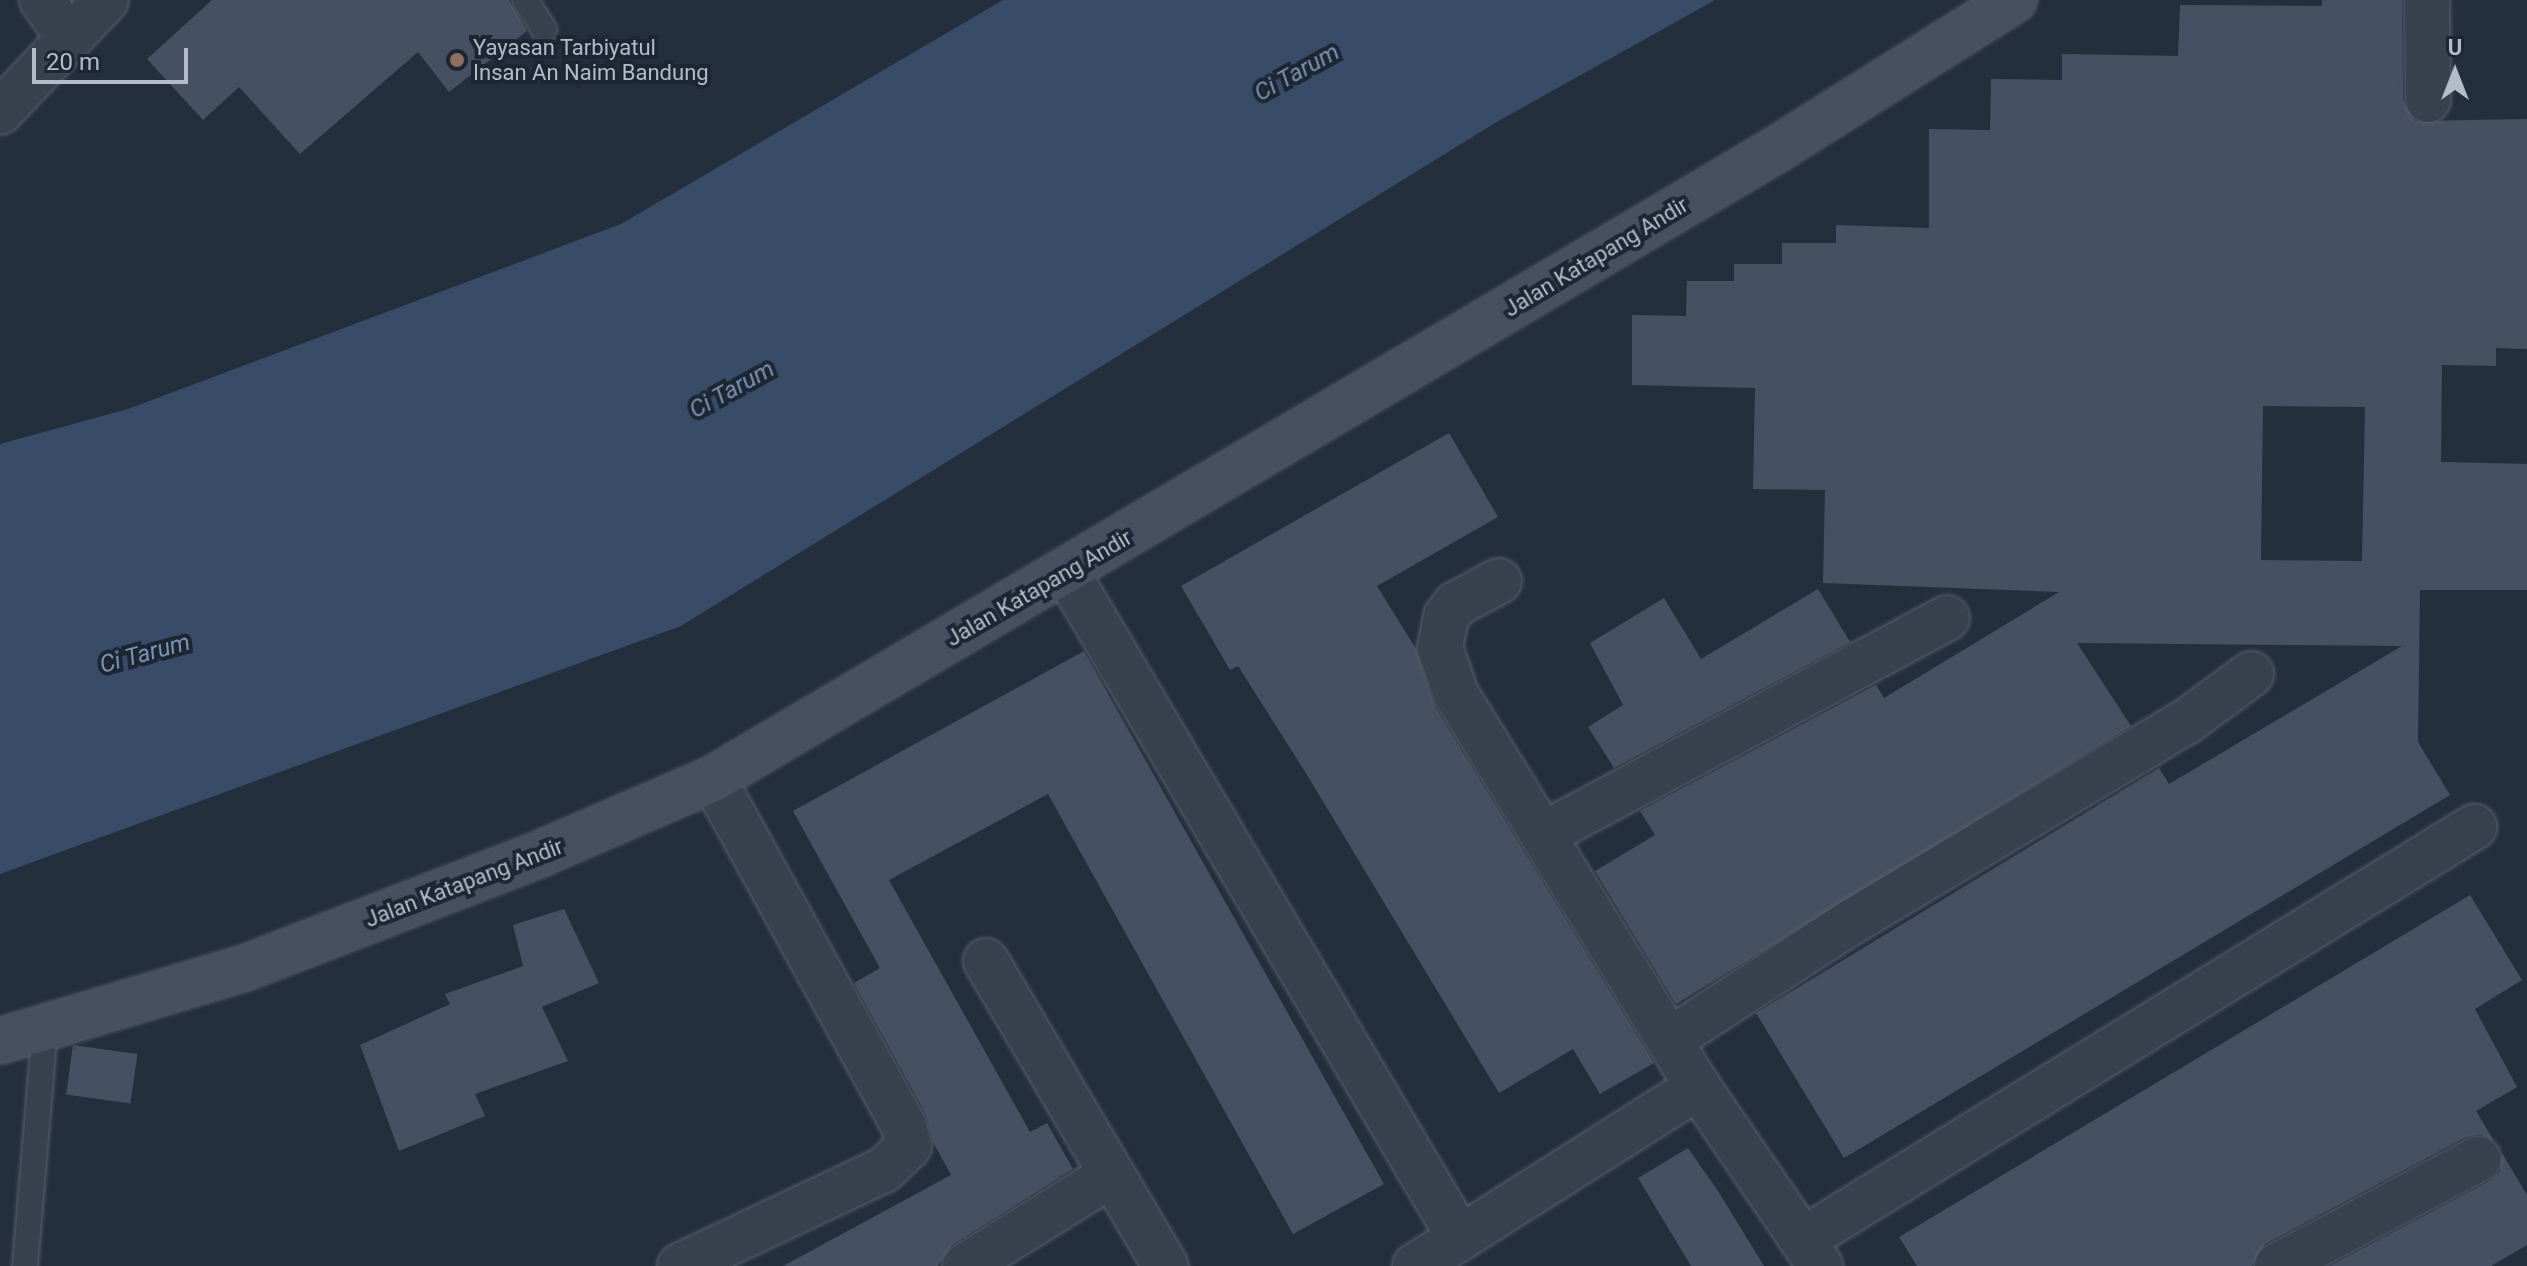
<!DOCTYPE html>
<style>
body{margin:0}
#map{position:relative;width:2527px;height:1266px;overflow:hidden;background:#242f3e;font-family:Roboto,sans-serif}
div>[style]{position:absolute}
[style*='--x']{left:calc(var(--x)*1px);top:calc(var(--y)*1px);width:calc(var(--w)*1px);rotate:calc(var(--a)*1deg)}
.water>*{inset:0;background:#394c67}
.building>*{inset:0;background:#455162;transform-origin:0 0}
.roads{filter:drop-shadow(0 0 2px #565f6c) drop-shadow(0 0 2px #565f6c)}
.lane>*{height:24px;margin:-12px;padding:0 12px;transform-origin:12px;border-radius:12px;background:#38414e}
.street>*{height:44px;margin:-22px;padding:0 22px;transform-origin:22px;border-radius:22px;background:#38414e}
.secondary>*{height:44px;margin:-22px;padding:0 22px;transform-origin:22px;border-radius:22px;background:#465061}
.dots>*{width:22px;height:22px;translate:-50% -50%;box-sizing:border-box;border:4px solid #1d2633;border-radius:50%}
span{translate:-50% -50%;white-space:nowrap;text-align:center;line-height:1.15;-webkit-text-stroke:8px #1d2633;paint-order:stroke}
.poi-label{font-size:22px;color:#b4bcc9}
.left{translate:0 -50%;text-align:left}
.street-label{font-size:22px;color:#b4bcc9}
.water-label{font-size:24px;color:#7c92b1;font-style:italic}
.north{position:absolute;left:2415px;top:32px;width:80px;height:80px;-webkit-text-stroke:6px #1d2633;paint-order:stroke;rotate:0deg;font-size:22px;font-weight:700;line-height:32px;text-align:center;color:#b4bcc9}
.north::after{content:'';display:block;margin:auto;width:28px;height:36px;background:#b4bcc9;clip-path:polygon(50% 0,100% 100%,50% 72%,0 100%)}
.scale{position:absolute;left:32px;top:48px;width:156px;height:36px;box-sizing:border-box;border:4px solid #b4bcc9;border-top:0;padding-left:10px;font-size:24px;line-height:28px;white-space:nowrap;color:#b4bcc9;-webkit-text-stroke:6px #1d2633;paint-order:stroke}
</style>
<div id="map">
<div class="water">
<i style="clip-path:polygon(1003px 0,1715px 0,1495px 123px,681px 626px,0 874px,0 444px,128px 409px,621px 224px)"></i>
</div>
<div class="building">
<i style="clip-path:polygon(212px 0,509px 0,527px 31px,449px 92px,418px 52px,300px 154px,239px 87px,203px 120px,147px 59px)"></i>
<i style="clip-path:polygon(evenodd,2322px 0,2402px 0,2403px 100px,2415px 121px,2527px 119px,2527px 349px,2496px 348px,2496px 366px,2442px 365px,2441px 462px,2527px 464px,2527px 590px,2420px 590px,2418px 742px,2450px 795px,1844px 1158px,1756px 1013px,2159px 768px,2169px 784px,2402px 646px,2077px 643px,2131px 726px,1676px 1004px,1595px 871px,1655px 835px,1640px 811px,1876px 685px,1884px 698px,2059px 592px,1823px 583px,1825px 490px,1753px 489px,1755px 388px,1632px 385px,1632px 315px,1686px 316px,1687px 281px,1734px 281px,1734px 264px,1782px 264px,1782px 243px,1836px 243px,1836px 225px,1929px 228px,1929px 129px,1990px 130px,1991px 79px,2062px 80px,2062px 54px,2178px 56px,2180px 5px,2322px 6px,2322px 0,2263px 406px,2365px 407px,2362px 561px,2261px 560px,2263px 406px)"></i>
<i style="clip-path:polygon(1449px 433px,1498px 517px,1377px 586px,1416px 649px,1435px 707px,1654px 1063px,1600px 1094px,1573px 1049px,1499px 1093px,1304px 770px,1238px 666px,1230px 670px,1181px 586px)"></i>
<i style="clip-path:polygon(1818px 589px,1850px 642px,1614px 768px,1588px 727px,1623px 705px,1590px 643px,1664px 598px,1701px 659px)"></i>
<i style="clip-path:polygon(1084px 651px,1384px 1184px,1293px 1234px,1048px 794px,889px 880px,1030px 1132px,1047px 1123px,1073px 1169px,952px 1245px,938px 1266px,783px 1266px,951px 1175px,933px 1142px,926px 1114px,854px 983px,880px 968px,793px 811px)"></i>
<i style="clip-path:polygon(2470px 895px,2522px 980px,2475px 1009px,2517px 1087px,2476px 1111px,2494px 1141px,2480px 1134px,2466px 1137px,2265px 1244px,2252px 1266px,1917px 1266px,1899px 1237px)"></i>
<i style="clip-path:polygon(564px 909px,599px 983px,542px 1007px,568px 1061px,475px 1094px,485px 1116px,399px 1151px,360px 1045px,450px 1004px,445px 994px,523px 966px,513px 925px)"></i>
<i style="left:73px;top:1045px;width:65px;height:50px;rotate:8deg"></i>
<i style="clip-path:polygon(1688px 1148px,1718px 1191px,1764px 1266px,1691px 1266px,1638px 1178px)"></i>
<i style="clip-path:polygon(2502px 1153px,2527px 1195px,2527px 1245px,2491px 1266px,2330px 1266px,2490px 1181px,2500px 1172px)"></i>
</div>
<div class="roads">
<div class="lane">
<i style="--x:525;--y:0;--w:35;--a:57"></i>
<i style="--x:25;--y:1266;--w:239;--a:-85.2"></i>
</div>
<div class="street">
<i style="--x:42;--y:0;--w:44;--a:54.2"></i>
<i style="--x:2427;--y:0;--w:100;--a:89.4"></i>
<i style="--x:0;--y:112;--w:154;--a:-46.6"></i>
<i style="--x:1067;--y:573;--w:772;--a:59.42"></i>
<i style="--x:1460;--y:1238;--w:53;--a:148.1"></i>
<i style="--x:1499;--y:581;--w:49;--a:151.9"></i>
<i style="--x:1456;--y:604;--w:16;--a:128"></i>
<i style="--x:1446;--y:617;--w:32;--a:101"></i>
<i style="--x:1440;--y:648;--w:49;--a:70.8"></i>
<i style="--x:1456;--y:694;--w:462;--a:58.4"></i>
<i style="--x:1698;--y:1087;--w:217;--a:55.7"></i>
<i style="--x:1546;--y:833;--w:455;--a:-28.2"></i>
<i style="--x:986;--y:961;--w:354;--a:59.5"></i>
<i style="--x:1671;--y:1039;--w:217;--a:-33"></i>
<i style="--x:1853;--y:921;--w:388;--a:-30.9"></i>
<i style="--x:2186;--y:722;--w:81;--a:-36.4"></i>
<i style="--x:1460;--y:1238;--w:282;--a:-32.4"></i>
<i style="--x:1804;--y:1239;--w:787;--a:-31.59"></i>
<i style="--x:680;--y:1266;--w:227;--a:-25.3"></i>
<i style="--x:885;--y:1169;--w:33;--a:-44"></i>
<i style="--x:909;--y:1146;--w:21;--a:-104"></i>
<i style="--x:904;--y:1126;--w:396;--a:-118.8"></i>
<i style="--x:965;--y:1266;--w:172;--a:-31.9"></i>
<i style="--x:2277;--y:1266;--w:228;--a:-28"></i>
</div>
<div class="secondary">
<i style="--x:0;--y:1041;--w:252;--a:-16.6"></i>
<i style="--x:242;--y:969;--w:322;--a:-21.1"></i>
<i style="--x:542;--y:853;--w:186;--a:-23.4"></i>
<i style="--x:713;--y:779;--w:1239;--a:-30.62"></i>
<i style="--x:1779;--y:148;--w:278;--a:-32.2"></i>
</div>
</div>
<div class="dots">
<i style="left:457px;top:60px;background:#8d6e63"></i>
</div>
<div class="poi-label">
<span class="left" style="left:473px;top:60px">Yayasan Tarbiyatul<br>Insan An Naim Bandung</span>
</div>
<div class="street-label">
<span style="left:1596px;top:257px;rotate:-31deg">Jalan Katapang Andir</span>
<span style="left:1039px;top:588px;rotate:-30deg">Jalan Katapang Andir</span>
<span style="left:464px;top:883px;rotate:-21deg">Jalan Katapang Andir</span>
</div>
<div class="water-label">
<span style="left:1297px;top:73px;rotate:-29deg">Ci Tarum</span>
<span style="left:732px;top:390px;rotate:-29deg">Ci Tarum</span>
<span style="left:145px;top:654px;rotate:-15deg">Ci Tarum</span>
</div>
<div class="north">U</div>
<div class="scale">20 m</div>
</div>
